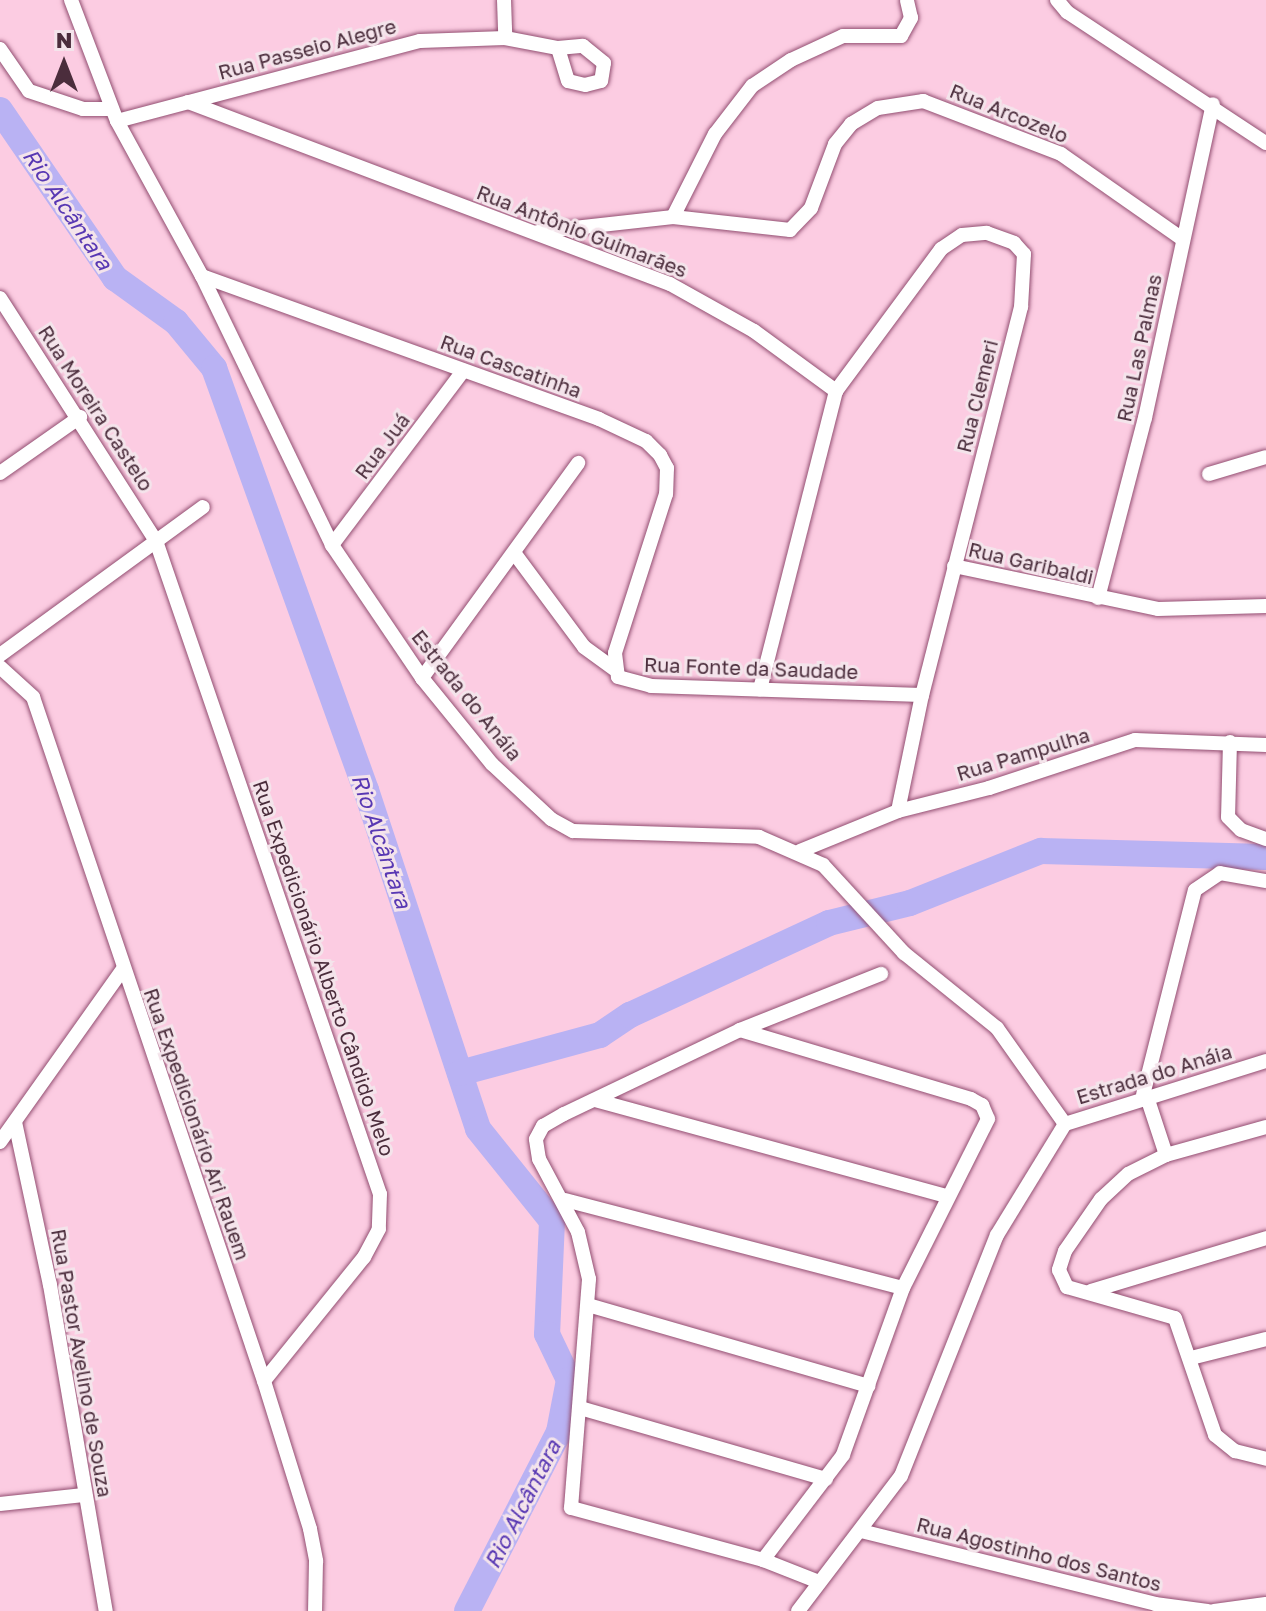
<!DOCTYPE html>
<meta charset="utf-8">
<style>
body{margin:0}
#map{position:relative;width:1266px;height:1611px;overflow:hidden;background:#fccce2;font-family:"Golos Text",sans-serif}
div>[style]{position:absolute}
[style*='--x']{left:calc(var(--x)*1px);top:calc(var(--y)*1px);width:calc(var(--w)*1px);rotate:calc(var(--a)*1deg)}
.river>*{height:26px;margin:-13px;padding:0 13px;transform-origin:13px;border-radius:13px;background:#b9b2f3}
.roads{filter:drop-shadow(0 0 2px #924e71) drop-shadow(0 0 2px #924e71)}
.minor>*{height:14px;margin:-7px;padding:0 7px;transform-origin:7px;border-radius:7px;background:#fff}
span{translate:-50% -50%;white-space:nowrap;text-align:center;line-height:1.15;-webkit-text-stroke:6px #f4e4eb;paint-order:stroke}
.street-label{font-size:20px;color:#4b2d3c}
.water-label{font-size:22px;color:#5838b3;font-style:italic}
.north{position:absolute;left:24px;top:24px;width:80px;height:80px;-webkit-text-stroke:6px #f4e4eb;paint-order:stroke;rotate:0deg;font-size:22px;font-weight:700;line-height:32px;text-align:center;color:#4b2d3c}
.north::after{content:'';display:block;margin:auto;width:28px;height:36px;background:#4b2d3c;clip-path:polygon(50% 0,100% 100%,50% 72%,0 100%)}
</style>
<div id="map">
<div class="river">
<i style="--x:0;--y:110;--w:204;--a:55.6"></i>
<i style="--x:115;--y:278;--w:75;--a:35.8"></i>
<i style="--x:176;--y:322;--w:60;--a:50.4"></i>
<i style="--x:214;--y:368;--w:449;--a:70.2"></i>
<i style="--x:366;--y:790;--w:357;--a:71.7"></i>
<i style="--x:478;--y:1129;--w:118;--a:51.2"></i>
<i style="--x:552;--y:1221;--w:113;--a:92.5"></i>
<i style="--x:547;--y:1334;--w:51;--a:64.4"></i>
<i style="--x:569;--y:1380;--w:53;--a:100.9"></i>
<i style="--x:559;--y:1432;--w:201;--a:117.2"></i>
<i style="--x:460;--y:1073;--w:145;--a:-15.2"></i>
<i style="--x:600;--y:1035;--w:36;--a:-34"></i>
<i style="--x:630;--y:1015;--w:219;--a:-24.8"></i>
<i style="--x:829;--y:923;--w:83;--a:-13.9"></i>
<i style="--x:910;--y:903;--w:141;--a:-21.7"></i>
<i style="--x:1041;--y:851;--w:225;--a:1.5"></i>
</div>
<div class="roads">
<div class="minor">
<i style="--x:71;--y:0;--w:129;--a:69.2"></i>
<i style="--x:117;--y:121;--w:177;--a:61.3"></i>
<i style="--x:202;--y:276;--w:299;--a:64.2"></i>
<i style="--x:332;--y:545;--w:161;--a:55.9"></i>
<i style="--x:422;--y:678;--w:111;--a:50.9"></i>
<i style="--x:492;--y:764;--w:81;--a:43"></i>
<i style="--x:551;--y:819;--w:25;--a:29"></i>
<i style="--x:573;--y:831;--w:186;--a:1.8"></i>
<i style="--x:759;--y:837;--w:70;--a:23.6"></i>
<i style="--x:823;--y:865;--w:120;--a:47.4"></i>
<i style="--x:904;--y:953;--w:119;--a:38.9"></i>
<i style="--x:997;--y:1028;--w:118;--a:54.7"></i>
<i style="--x:504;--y:0;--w:38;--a:88"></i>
<i style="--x:1057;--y:0;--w:16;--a:50"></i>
<i style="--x:1067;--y:12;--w:238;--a:33.4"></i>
<i style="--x:0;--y:49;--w:51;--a:55.4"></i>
<i style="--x:29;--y:91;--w:57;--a:18.4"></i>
<i style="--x:83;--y:109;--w:29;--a:0"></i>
<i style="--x:188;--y:102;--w:515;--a:20.69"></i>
<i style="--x:670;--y:284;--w:96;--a:29.2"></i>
<i style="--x:754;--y:331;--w:102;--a:36.2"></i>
<i style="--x:836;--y:391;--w:308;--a:104.3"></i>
<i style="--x:117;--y:121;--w:313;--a:-14.8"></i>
<i style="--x:420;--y:41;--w:85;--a:-2"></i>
<i style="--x:505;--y:38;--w:54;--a:10.7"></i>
<i style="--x:558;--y:48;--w:25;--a:-5"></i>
<i style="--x:583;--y:46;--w:27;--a:39"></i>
<i style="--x:604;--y:63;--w:18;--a:99"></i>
<i style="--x:601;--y:81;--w:16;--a:166"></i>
<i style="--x:585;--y:85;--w:17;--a:-167"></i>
<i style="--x:568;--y:81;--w:34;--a:-107"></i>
<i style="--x:673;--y:217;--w:93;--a:-63.2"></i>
<i style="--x:715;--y:134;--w:61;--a:-52.4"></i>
<i style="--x:752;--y:86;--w:47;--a:-33.7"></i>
<i style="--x:791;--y:60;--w:57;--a:-24.8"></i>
<i style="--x:843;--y:36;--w:58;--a:0"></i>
<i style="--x:901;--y:36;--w:21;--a:-61"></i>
<i style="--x:911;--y:18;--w:18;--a:-103"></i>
<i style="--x:538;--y:232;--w:136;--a:-6.3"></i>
<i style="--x:673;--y:217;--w:118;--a:6.3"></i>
<i style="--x:790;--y:230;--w:30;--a:-46"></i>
<i style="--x:811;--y:208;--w:68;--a:-69.4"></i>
<i style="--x:835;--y:144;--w:26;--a:-51"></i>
<i style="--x:851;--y:124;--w:31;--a:-31"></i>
<i style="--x:878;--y:108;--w:46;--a:-8.8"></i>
<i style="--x:923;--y:101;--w:148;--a:21"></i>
<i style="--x:1061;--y:154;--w:146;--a:35"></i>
<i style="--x:202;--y:276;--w:422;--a:19.8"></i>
<i style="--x:599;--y:419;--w:52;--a:25.1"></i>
<i style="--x:646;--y:441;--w:20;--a:45"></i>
<i style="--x:660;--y:455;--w:15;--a:62"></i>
<i style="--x:667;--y:468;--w:26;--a:92"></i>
<i style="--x:666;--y:494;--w:167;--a:107.8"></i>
<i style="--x:615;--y:653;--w:24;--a:83"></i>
<i style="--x:618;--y:677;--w:34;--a:15"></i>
<i style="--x:651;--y:686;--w:271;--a:1.9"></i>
<i style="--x:0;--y:298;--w:289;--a:57.3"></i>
<i style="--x:156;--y:541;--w:690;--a:71.07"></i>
<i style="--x:380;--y:1194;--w:35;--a:92"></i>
<i style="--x:379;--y:1229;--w:32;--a:118"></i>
<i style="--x:364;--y:1257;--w:159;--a:128.9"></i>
<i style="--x:836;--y:391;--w:177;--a:-53.5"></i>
<i style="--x:941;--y:249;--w:25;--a:-34"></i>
<i style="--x:962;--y:235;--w:25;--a:-5"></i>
<i style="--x:987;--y:233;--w:29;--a:20"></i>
<i style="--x:1014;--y:243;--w:15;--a:48"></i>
<i style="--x:1024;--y:254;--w:53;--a:93.2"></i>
<i style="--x:1021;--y:307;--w:400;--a:104.3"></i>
<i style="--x:922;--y:695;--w:118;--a:101.7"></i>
<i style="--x:0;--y:473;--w:98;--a:-35"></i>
<i style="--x:1209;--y:474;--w:59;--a:-16.6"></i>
<i style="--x:332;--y:545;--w:218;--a:-53"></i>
<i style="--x:515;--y:554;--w:116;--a:53.4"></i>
<i style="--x:584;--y:647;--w:37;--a:36"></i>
<i style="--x:954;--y:566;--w:208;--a:11.9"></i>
<i style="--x:1158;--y:609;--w:108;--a:-1.6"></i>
<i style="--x:1098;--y:598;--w:186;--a:-75.4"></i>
<i style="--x:1145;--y:418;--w:321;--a:-77.8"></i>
<i style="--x:0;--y:655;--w:251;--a:-36.1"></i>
<i style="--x:0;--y:667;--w:45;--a:42.3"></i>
<i style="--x:33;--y:697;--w:722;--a:71.34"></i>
<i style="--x:264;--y:1381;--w:155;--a:72.7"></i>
<i style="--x:310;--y:1529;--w:33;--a:79"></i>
<i style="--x:316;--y:1561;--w:50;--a:91.1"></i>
<i style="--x:422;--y:678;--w:266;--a:-54"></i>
<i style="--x:1230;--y:742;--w:75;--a:91.5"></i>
<i style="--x:1228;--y:817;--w:18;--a:45"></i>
<i style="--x:1241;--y:830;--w:27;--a:20"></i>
<i style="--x:800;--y:851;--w:106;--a:-22.2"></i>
<i style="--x:898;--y:811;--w:94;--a:-14.2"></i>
<i style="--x:989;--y:788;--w:154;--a:-18.2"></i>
<i style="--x:1135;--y:740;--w:131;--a:2.2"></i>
<i style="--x:740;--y:1030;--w:241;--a:16.6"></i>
<i style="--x:971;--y:1099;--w:13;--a:29"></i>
<i style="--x:982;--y:1105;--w:15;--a:67"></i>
<i style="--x:988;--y:1119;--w:189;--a:116.7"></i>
<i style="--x:903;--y:1288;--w:177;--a:109.8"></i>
<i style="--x:843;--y:1455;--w:132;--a:127.3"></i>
<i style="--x:1146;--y:1094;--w:64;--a:71.8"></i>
<i style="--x:1143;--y:1095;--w:211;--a:-75.8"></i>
<i style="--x:1195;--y:890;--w:30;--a:-34"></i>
<i style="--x:1220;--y:873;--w:47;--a:9.9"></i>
<i style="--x:595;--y:1100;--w:365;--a:15.3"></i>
<i style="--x:15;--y:1122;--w:167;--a:77.9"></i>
<i style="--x:50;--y:1285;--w:331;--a:80.3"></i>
<i style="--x:1065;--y:1124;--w:211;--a:-17.4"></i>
<i style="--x:1266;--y:1127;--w:104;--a:164.4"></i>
<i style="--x:1166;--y:1155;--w:42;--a:153.4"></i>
<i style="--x:1128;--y:1174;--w:37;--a:137"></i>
<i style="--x:1101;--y:1199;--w:63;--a:124.7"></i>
<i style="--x:1065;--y:1251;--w:20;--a:108"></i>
<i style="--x:1059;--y:1270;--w:19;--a:65"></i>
<i style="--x:1067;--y:1287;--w:112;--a:16"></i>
<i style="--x:1175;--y:1318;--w:124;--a:71.1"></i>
<i style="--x:1215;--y:1435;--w:26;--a:39"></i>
<i style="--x:1235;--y:1451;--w:32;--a:14"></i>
<i style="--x:0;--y:1142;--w:212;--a:-54.6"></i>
<i style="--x:565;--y:1200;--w:349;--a:14.6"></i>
<i style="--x:1091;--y:1291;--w:183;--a:-16.8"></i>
<i style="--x:588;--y:1305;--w:292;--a:16.1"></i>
<i style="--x:1191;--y:1358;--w:77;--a:-14.2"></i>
<i style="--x:580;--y:1408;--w:256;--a:16.1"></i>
<i style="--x:0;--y:1504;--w:84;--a:-6.1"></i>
<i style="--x:861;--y:1531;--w:303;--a:13.9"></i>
<i style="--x:1155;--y:1604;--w:53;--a:7.5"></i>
<i style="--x:819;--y:1582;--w:60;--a:-158.6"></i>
<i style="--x:763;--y:1560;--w:199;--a:-164.8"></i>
<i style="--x:571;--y:1508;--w:230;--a:-85.5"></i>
<i style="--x:589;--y:1279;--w:48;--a:-103.2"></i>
<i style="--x:578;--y:1232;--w:83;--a:-118.1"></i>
<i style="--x:539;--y:1159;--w:20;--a:-99"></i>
<i style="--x:536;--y:1139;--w:15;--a:-62"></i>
<i style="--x:543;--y:1126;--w:24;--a:-30"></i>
<i style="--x:564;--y:1114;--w:195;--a:-25.5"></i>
<i style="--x:740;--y:1030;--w:152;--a:-21.7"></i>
<i style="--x:798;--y:1611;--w:170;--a:-52.7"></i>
<i style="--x:901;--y:1476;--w:259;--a:-68.3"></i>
<i style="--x:997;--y:1235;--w:130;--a:-58.5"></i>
<i style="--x:1214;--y:1611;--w:52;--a:-7.7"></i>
</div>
</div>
<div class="street-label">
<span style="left:307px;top:49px;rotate:-15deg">Rua Passeio Alegre</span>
<span style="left:1009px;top:113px;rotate:22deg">Rua Arcozelo</span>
<span style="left:582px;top:231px;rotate:21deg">Rua Antônio Guimarães</span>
<span style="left:1139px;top:348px;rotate:-78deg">Rua Las Palmas</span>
<span style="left:511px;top:366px;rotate:20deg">Rua Cascatinha</span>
<span style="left:977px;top:396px;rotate:-76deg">Rua Clemeri</span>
<span style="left:96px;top:408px;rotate:57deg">Rua Moreira Castelo</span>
<span style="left:382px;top:446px;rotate:-53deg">Rua Juá</span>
<span style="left:1031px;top:563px;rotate:13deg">Rua Garibaldi</span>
<span style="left:751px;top:668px;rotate:2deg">Rua Fonte da Saudade</span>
<span style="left:467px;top:695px;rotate:51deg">Estrada do Anáia</span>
<span style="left:1023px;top:754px;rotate:-17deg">Rua Pampulha</span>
<span style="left:324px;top:968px;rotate:71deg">Rua Expedicionário Alberto Cândido Melo</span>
<span style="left:1154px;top:1074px;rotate:-17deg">Estrada do Anáia</span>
<span style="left:197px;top:1124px;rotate:71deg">Rua Expedicionário Ari Rauem</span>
<span style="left:82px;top:1363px;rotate:80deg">Rua Pastor Avelino de Souza</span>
<span style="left:1039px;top:1554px;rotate:14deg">Rua Agostinho dos Santos</span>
</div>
<div class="water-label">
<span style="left:68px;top:209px;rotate:56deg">Rio Alcântara</span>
<span style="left:382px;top:841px;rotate:71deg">Rio Alcântara</span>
<span style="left:522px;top:1504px;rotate:-63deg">Rio Alcântara</span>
</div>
<div class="north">N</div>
</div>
